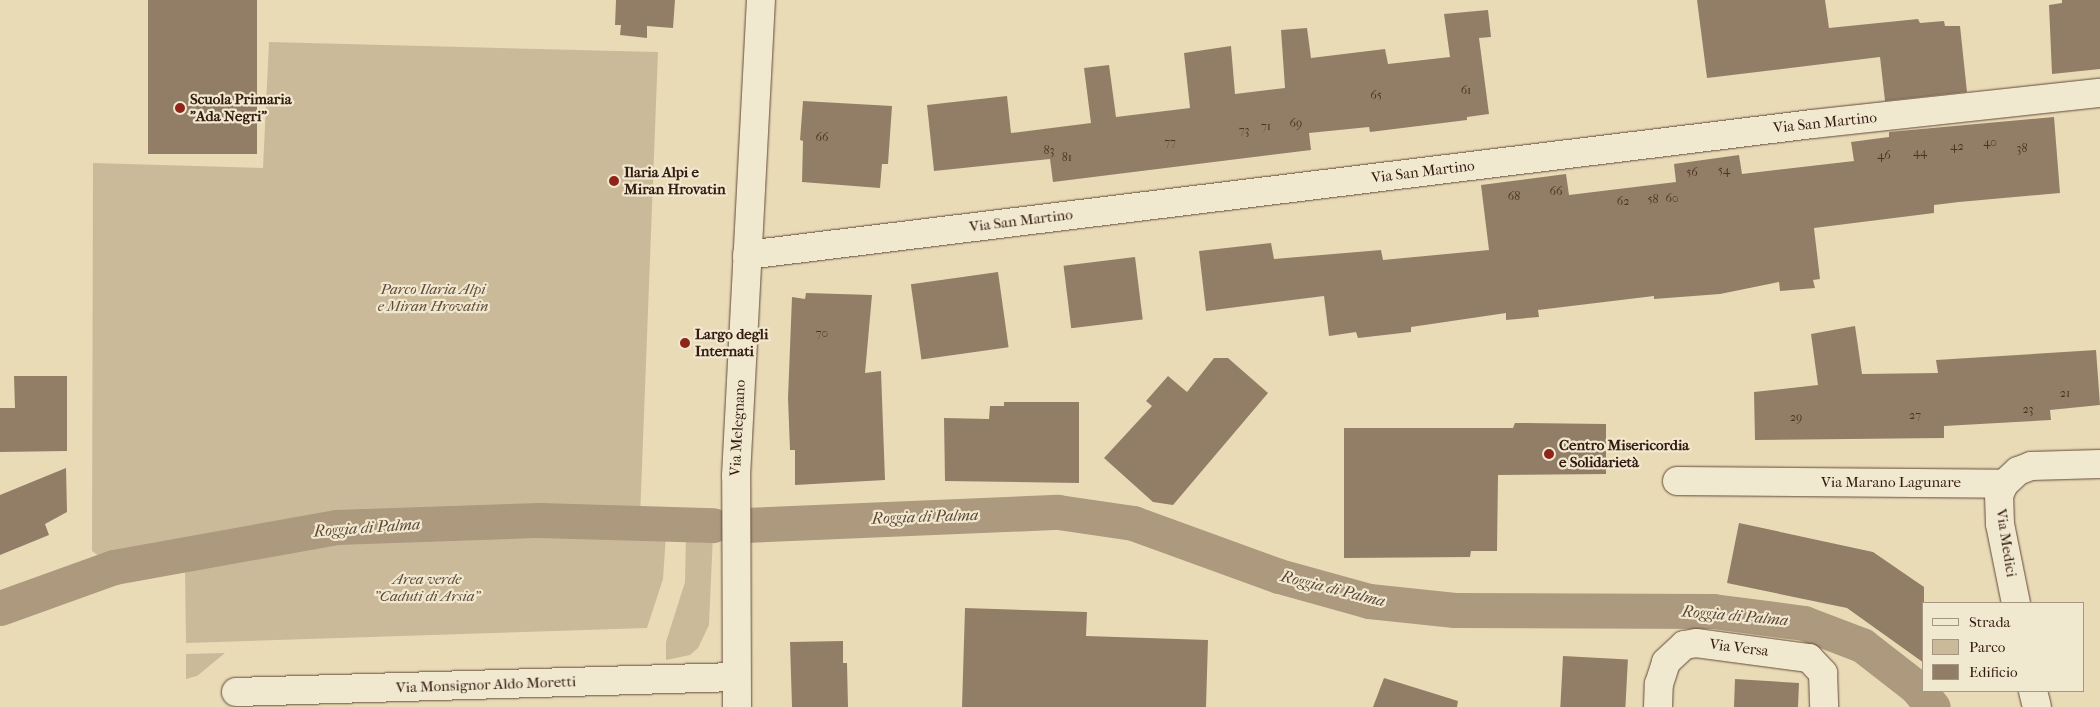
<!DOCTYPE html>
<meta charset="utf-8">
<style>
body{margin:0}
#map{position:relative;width:2100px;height:707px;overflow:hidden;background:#eadbb7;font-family:"IM FELL French Canon",serif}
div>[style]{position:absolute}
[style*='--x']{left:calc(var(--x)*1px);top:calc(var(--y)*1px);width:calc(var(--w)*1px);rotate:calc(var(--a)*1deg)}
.green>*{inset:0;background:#cbba9a}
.canal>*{height:35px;margin:-17.5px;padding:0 17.5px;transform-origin:17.5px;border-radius:17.5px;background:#ac997e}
.building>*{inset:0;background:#927e66;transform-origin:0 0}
.roads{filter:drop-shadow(0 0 1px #614a39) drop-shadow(0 0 1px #614a39)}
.street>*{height:28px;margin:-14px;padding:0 14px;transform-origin:14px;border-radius:14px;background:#f1e8d0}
.dots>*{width:14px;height:14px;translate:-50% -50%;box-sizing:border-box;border:2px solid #f1e8d0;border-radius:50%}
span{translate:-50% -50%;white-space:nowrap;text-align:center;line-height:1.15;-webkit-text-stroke:4.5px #f1e8d0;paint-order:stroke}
.number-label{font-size:12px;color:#4b3325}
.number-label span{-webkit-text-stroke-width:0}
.poi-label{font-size:15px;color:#331a0f;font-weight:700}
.left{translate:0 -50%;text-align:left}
.street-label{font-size:15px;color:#331a0f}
.park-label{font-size:15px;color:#614a39;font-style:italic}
.water-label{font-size:16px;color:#5d4636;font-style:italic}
.legend{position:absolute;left:1922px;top:602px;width:162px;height:90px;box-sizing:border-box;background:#f1e8d0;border:1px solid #a59683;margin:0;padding:6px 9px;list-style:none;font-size:15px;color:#331a0f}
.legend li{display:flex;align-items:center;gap:10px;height:25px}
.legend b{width:25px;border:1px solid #a59683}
</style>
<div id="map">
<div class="green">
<i style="clip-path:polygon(269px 42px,658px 52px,640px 518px,524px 511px,407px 513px,258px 531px,106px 561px,92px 551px,93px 163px,263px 168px)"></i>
<i style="clip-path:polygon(666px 535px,663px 579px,647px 628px,186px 643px,185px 568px,335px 544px,427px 539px)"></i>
<i style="clip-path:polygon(686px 535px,713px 535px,709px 625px,698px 648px,690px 655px,666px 660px,666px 642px,685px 582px)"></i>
<i style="clip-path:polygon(225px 653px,197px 676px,186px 679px,186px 654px)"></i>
</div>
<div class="canal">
<i style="--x:744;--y:525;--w:314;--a:-2.4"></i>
<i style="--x:1058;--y:512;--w:76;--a:8.3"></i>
<i style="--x:1133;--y:523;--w:155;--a:20"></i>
<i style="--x:1279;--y:576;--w:93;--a:15.5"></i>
<i style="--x:1369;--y:601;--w:86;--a:6"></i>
<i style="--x:1455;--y:610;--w:258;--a:0.2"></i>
<i style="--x:1713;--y:611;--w:92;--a:7.5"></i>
<i style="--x:1804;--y:623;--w:62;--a:20.8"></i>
<i style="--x:1862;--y:645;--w:68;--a:37.9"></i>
<i style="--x:1916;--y:687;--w:26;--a:50"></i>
<i style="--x:0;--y:608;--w:121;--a:-19.8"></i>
<i style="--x:114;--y:567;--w:226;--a:-10.2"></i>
<i style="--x:336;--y:527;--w:204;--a:-2"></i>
<i style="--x:540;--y:520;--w:173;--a:1.7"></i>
</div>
<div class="building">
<i style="left:148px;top:0;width:109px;height:154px"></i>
<i style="clip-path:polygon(616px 0,675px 0,673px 28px,647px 26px,647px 38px,620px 35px,621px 25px,615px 25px)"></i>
<i style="clip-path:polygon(1697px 0,1825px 0,1829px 28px,1918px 19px,1920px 23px,1944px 21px,1945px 26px,1960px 26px,1967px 92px,1885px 101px,1880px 57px,1707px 78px)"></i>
<i style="clip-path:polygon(2062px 0,2100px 0,2100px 69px,2052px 74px,2049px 5px,2062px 3px)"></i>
<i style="clip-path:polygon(1488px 10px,1491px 37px,1479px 38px,1489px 114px,1467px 117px,1467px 120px,1370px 132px,1369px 127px,1309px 133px,1311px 150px,1053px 182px,1050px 159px,934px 171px,927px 105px,1007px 96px,1011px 133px,1091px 123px,1084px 68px,1109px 65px,1116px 117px,1190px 108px,1184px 53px,1231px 46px,1235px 94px,1285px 88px,1281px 30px,1307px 28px,1311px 58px,1385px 49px,1388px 64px,1450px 57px,1444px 14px)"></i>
<i style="clip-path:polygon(803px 101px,892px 106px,888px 164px,882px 164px,880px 188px,802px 182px,803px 141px,800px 140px)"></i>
<i style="clip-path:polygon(2054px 117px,2060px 193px,1959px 202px,1934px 205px,1934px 213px,1814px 228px,1820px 279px,1813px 280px,1815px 288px,1780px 291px,1779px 282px,1720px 294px,1654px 299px,1654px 296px,1538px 310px,1539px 317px,1506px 320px,1506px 313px,1411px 327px,1411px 332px,1358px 338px,1356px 332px,1329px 336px,1324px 296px,1206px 311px,1199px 251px,1271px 243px,1274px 259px,1381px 250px,1383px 260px,1489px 250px,1481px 185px,1566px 174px,1569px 195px,1676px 182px,1674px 164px,1739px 155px,1742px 174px,1854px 161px,1851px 142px,1889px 137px,1889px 132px)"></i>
<i style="left:1135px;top:257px;width:63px;height:72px;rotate:83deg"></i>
<i style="left:998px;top:272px;width:76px;height:88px;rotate:82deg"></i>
<i style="clip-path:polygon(806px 293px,872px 295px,865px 373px,881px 371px,885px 480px,795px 485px,795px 450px,790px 450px,788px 398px,792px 297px,805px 299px)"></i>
<i style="clip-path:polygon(1855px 326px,1862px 374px,1938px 373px,1936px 360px,2096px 350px,2100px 405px,2050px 410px,2051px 420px,1944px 426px,1944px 438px,1755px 440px,1754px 392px,1818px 385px,1811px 334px)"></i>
<i style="clip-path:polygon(1214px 358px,1228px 358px,1268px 393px,1173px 505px,1153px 502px,1104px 458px,1152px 406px,1146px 401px,1168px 376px,1187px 392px)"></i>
<i style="clip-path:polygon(14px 376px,67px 376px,67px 451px,0 452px,0 408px,15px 408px)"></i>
<i style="clip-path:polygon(1004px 402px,1079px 402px,1079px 483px,945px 481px,944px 418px,989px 419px,990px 406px,1004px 406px)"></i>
<i style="clip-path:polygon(1515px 423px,1606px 424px,1606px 474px,1498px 475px,1497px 551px,1471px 551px,1470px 557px,1344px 558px,1344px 428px,1513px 428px)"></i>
<i style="clip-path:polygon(66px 468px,67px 512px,45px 524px,49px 535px,0 555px,0 495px)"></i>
<i style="clip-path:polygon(1739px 523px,1873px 552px,1924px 587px,1924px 663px,1847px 608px,1727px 583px)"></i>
<i style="clip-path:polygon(965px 608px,1087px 612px,1086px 636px,1208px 640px,1206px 707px,962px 707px)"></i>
<i style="clip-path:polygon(843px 641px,843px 663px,847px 663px,848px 707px,792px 707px,790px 642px)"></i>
<i style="left:1563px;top:656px;width:65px;height:51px;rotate:3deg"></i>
<i style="clip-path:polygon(1384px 678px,1458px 701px,1457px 707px,1373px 707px)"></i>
<i style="clip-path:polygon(1735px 679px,1799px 683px,1798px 707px,1734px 707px)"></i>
</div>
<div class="roads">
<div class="street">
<i style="--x:747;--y:255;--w:1074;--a:-7.01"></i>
<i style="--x:1813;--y:124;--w:289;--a:-6.2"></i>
<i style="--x:1677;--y:481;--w:327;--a:0.5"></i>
<i style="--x:2004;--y:484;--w:19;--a:-43"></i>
<i style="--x:2018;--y:471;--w:14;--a:-21"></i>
<i style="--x:2031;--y:466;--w:69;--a:-1.7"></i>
<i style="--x:2004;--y:484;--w:12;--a:114"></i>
<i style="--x:1999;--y:495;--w:29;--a:88"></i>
<i style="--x:2000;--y:524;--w:81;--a:78.6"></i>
<i style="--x:2033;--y:691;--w:16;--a:76"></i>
<i style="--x:236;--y:692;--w:500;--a:-1.72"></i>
<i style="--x:737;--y:707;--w:231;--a:-90.2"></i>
<i style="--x:736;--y:476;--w:477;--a:-87"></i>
<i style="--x:1658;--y:707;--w:23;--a:-88"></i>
<i style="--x:1659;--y:684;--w:23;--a:-72"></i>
<i style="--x:1666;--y:662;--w:25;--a:-43"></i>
<i style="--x:1684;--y:645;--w:12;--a:-9"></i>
<i style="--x:1696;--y:643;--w:114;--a:7.6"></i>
<i style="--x:1809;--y:658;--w:21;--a:47"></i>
<i style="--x:1823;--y:673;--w:34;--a:88"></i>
</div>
</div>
<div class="dots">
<i style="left:180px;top:108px;background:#8f2418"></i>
<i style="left:614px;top:181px;background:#8f2418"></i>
<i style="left:685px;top:343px;background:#8f2418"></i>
<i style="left:1549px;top:454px;background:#8f2418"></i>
</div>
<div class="number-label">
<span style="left:1466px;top:91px">61</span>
<span style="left:1376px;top:96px">65</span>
<span style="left:1296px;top:124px">69</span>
<span style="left:1266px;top:127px">71</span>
<span style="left:1244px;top:131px">73</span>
<span style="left:822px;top:138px">66</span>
<span style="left:1170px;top:143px">77</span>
<span style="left:1990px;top:143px">40</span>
<span style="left:1957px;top:147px">42</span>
<span style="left:2022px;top:149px">38</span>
<span style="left:1049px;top:151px">83</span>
<span style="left:1920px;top:153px">44</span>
<span style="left:1884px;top:156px">46</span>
<span style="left:1067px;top:158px">81</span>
<span style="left:1724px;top:171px">54</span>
<span style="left:1692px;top:173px">56</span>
<span style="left:1556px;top:192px">66</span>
<span style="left:1514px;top:197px">68</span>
<span style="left:1672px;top:199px">60</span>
<span style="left:1653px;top:200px">58</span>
<span style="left:1623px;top:202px">62</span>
<span style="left:822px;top:334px">70</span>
<span style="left:2065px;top:394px">21</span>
<span style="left:2028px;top:410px">23</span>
<span style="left:1915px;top:416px">27</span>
<span style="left:1796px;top:418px">29</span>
</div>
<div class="poi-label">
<span class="left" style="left:190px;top:108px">Scuola Primaria<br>"Ada Negri"</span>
<span class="left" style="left:624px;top:181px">Ilaria Alpi e<br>Miran Hrovatin</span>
<span class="left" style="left:695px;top:343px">Largo degli<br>Internati</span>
<span class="left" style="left:1559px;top:454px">Centro Misericordia<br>e Solidarietà</span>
</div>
<div class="street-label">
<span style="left:1825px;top:123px;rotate:-6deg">Via San Martino</span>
<span style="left:1423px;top:172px;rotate:-7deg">Via San Martino</span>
<span style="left:1021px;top:221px;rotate:-7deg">Via San Martino</span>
<span style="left:738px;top:428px;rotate:-87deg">Via Melegnano</span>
<span style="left:1891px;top:483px">Via Marano Lagunare</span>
<span style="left:2006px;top:543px;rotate:81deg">Via Medici</span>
<span style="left:1739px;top:648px;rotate:7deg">Via Versa</span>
<span style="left:486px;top:685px;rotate:-2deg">Via Monsignor Aldo Moretti</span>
</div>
<div class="park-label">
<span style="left:433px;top:298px">Parco Ilaria Alpi<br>e Miran Hrovatin</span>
<span style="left:427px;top:588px">Area verde<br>"Caduti di Arsia"</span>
</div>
<div class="water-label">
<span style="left:925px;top:517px;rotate:-2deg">Roggia di Palma</span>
<span style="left:367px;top:528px;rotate:-4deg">Roggia di Palma</span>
<span style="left:1333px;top:589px;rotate:14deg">Roggia di Palma</span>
<span style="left:1735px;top:616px;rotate:5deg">Roggia di Palma</span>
</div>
<ul class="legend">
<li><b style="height:6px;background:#f1e8d0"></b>Strada</li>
<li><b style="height:14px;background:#cbba9a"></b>Parco</li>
<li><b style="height:14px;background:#927e66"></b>Edificio</li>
</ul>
</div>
